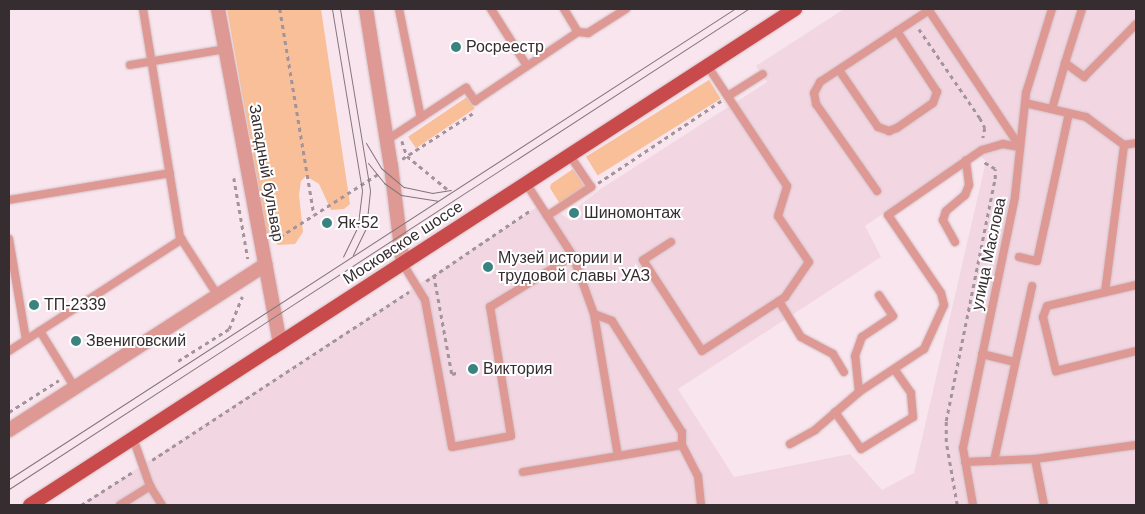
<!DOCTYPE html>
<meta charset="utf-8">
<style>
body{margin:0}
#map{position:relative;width:1145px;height:514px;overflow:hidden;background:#f9e5ed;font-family:Helvetica,sans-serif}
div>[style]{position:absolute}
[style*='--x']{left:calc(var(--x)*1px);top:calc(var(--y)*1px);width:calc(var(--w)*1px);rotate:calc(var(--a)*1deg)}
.built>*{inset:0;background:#f2d7e2}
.green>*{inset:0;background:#f8bf99;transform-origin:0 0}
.path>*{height:2.5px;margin-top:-1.25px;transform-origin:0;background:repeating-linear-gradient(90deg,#a2949a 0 4px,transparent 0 8px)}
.roads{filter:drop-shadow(0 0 1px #d2c0c7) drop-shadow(0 0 1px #d2c0c7)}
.service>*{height:8px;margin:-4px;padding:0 4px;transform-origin:4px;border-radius:4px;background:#df9994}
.minor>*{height:14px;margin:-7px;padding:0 7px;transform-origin:7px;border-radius:7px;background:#df9994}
.tertiary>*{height:14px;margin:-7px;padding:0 7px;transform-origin:7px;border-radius:7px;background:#df9994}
.primary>*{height:14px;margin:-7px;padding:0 7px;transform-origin:7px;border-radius:7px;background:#c84a4a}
.tram>*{height:1px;margin:-0.5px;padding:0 0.5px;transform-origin:0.5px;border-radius:0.5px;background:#81757a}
.dots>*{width:14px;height:14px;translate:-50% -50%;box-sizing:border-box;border:2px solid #fff;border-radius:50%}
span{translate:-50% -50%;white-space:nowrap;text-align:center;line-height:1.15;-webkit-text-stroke:4px #fff;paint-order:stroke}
.poi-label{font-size:16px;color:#352d30}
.left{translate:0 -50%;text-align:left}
.street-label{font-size:16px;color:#352d30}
.frame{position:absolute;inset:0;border:10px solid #352d30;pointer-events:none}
</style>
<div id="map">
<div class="built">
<i style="clip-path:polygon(evenodd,844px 9px,1136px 9px,1136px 505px,81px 505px,540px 205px,556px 210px,571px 221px,582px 214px,578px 207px,599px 190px,767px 82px,756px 66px,844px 9px,975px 151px,986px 161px,914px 473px,882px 490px,850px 454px,734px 477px,678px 389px,881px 257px,865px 226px,975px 151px)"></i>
</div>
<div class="green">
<i style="clip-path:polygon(227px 9px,321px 9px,350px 204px,344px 209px,331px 210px,319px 184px,306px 176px,301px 181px,299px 195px,303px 232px,295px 244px,278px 245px,267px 234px)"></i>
<i style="left:709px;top:80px;width:22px;height:145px;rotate:58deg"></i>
<i style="left:467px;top:97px;width:14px;height:71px;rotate:56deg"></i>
<i style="clip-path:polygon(573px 169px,585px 187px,560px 204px,550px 188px,551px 184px)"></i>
</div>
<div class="path">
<i style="--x:280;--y:9;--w:209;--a:80.6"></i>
<i style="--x:919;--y:29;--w:108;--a:55.6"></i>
<i style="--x:980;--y:118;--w:11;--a:63"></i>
<i style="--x:985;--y:128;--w:10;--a:101"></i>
<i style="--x:402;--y:141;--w:16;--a:72"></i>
<i style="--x:407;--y:156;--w:52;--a:39.5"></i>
<i style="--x:402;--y:159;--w:87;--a:-32.8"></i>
<i style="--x:234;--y:178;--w:82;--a:80.2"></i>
<i style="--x:598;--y:183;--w:148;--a:-33.7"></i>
<i style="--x:273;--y:241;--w:125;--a:-32.5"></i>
<i style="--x:434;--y:275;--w:101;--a:79.7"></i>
<i style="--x:452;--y:374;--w:8;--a:-14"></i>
<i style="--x:426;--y:281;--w:127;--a:-34.1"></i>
<i style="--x:178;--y:361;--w:60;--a:-32.1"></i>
<i style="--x:229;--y:329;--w:35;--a:-68"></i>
<i style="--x:9;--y:412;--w:59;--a:-32.6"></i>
<i style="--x:152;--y:460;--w:307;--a:-33.2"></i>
<i style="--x:81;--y:505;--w:63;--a:-32.7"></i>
<i style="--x:957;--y:505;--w:64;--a:-99.9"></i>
<i style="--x:946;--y:442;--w:21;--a:-90"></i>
<i style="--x:946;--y:421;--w:247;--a:-78.6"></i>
<i style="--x:995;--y:179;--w:10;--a:-90"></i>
<i style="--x:995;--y:169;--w:14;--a:-150"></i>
</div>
<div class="roads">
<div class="service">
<i style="--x:143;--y:9;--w:231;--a:80.8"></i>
<i style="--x:180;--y:237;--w:70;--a:57.2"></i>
<i style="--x:399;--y:9;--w:111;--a:78.6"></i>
<i style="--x:491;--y:9;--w:67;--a:57.7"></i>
<i style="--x:564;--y:9;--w:27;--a:59"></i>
<i style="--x:928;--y:9;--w:166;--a:56.3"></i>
<i style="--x:1082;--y:9;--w:57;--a:107.5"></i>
<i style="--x:1065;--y:63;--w:24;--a:36"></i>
<i style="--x:1084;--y:77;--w:74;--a:-45.5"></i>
<i style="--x:130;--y:65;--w:97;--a:-9.5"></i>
<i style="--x:839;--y:70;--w:69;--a:55.6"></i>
<i style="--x:878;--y:127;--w:12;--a:20"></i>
<i style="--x:889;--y:131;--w:9;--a:-21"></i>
<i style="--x:897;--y:128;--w:44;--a:-34.8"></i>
<i style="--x:933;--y:103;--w:12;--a:-70"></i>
<i style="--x:937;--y:92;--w:73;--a:-123.3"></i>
<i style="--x:728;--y:96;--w:41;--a:-32.2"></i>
<i style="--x:1025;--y:103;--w:63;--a:12.9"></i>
<i style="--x:1086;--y:117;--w:47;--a:36.4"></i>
<i style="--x:1124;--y:145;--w:12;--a:-9"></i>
<i style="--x:1052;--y:109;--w:48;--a:-74.2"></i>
<i style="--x:387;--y:140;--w:95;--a:-33.4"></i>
<i style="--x:466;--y:88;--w:16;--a:55"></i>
<i style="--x:475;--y:101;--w:124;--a:-33.8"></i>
<i style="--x:578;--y:32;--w:10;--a:6"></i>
<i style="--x:588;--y:33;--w:45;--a:-32.3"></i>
<i style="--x:877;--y:191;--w:106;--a:-125"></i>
<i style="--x:816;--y:104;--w:11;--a:-100"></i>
<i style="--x:814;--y:93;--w:13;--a:-61"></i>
<i style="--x:820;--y:82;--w:131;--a:-33.4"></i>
<i style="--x:9;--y:200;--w:163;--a:-9.5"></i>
<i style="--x:547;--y:216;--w:53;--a:-33.4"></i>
<i style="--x:591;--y:187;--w:40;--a:-124"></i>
<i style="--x:9;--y:239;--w:101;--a:80.4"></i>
<i style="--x:671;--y:242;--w:33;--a:147"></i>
<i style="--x:643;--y:260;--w:108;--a:57"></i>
<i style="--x:702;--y:351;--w:99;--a:-33"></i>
<i style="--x:785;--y:297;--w:42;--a:-55.6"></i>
<i style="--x:809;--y:262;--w:55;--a:-124"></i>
<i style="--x:778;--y:216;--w:31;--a:-73"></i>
<i style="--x:787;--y:186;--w:145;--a:-123.5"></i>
<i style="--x:955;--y:242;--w:25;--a:-119"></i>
<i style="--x:943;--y:220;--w:9;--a:-72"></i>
<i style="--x:946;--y:211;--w:25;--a:-40"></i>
<i style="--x:965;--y:195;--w:11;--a:-68"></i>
<i style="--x:969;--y:185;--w:25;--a:-97"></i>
<i style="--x:573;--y:256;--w:62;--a:70.1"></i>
<i style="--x:594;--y:314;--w:144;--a:80.4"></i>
<i style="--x:618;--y:456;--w:65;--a:-9.8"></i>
<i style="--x:682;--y:445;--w:35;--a:63"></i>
<i style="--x:698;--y:476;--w:29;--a:84"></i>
<i style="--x:1019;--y:257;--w:18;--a:13"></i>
<i style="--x:1037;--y:261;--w:151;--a:-77.8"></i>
<i style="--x:403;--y:264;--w:42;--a:58.6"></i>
<i style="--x:425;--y:300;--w:149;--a:79.6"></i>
<i style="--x:452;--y:447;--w:60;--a:-10.6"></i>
<i style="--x:511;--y:436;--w:131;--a:-99.2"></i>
<i style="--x:490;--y:307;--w:97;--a:-31.6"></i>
<i style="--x:573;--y:256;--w:87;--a:-122.8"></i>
<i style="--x:1136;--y:285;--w:91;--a:166.7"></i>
<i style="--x:1047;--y:306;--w:12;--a:110"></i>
<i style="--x:1043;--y:317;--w:56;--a:76.5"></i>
<i style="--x:1056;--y:371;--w:82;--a:-14"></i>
<i style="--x:1105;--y:292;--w:148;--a:-82.6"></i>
<i style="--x:779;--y:301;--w:42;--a:58.6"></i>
<i style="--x:801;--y:337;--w:36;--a:28"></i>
<i style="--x:833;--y:354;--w:21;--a:59"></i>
<i style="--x:594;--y:314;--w:19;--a:21"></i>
<i style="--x:612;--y:321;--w:131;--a:57.8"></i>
<i style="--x:682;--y:432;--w:13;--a:90"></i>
<i style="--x:40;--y:331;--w:67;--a:58.4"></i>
<i style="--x:9;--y:351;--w:206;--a:-32.9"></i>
<i style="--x:982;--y:354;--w:34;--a:14"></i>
<i style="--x:859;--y:392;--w:36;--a:-96"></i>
<i style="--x:855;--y:356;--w:20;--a:-70"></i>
<i style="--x:862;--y:337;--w:37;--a:-34"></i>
<i style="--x:893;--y:316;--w:25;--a:-124"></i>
<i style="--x:835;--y:412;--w:45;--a:54.9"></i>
<i style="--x:861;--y:449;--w:61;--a:-31.6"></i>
<i style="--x:913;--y:417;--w:24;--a:-95"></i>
<i style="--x:911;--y:393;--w:28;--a:-125"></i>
<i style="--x:133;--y:438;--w:51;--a:70.5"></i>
<i style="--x:150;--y:486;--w:22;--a:58"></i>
<i style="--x:790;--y:444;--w:29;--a:-29"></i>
<i style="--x:815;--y:430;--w:58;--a:-40.8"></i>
<i style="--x:859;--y:392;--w:78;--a:-33.5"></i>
<i style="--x:924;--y:349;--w:48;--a:-65.6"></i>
<i style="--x:944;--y:305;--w:12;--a:-104"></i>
<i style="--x:941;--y:293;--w:94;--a:-124.2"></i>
<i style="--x:888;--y:215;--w:114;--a:-34.7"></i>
<i style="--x:982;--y:150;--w:22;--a:-16"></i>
<i style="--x:1003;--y:144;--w:17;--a:10"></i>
<i style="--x:1035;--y:459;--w:47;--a:78.9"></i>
<i style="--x:994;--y:461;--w:179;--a:-77.7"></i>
<i style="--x:965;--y:462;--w:70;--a:-2.5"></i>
<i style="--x:1035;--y:459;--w:102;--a:-7.9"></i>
<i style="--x:523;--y:472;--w:96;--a:-9.6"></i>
<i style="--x:120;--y:505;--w:36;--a:-32"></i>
<i style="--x:973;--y:505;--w:58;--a:-100"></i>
<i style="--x:963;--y:448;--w:257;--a:-78.3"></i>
<i style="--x:1015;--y:196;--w:104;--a:-83.9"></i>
<i style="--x:1026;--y:93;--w:88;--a:-72.8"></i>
</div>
<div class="minor">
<i style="--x:9;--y:430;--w:305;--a:-32.8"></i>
</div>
<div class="tertiary">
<i style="--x:218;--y:9;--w:340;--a:79.5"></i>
<i style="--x:366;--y:9;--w:159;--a:81"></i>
<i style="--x:391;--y:166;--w:99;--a:83"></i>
</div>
<div class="primary">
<i style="--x:30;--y:505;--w:912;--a:-32.96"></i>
</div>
</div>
<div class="tram">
<i style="--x:332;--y:9;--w:184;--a:80.6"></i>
<i style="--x:362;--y:191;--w:35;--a:97"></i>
<i style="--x:358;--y:226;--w:34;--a:116"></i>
<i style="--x:340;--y:9;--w:184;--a:80.6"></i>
<i style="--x:370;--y:191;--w:37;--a:96"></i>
<i style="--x:366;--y:228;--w:30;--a:116"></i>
<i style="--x:366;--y:143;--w:29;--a:59"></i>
<i style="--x:381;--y:168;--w:30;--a:40"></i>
<i style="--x:404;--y:187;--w:29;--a:12"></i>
<i style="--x:432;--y:193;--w:19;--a:-9"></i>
<i style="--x:368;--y:163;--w:26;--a:51"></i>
<i style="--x:384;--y:183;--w:21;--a:35"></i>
<i style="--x:401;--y:195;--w:37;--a:9"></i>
<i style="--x:9;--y:479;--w:864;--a:-32.95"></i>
<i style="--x:9;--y:489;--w:881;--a:-33"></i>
</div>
<div class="dots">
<i style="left:456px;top:47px;background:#3b8380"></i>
<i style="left:574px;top:213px;background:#3b8380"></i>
<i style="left:327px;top:223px;background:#3b8380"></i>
<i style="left:488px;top:267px;background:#3b8380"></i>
<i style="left:34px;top:305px;background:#3b8380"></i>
<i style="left:76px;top:341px;background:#3b8380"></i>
<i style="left:473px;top:369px;background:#3b8380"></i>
</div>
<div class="poi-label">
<span class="left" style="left:466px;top:47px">Росреестр</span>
<span class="left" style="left:584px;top:213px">Шиномонтаж</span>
<span class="left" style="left:337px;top:223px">Як-52</span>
<span class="left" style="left:498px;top:267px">Музей истории и<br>трудовой славы УАЗ</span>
<span class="left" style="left:44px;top:305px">ТП-2339</span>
<span class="left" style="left:86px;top:341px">Звениговский</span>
<span class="left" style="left:483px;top:369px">Виктория</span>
</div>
<div class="street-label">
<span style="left:266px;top:173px;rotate:80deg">Западный бульвар</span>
<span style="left:403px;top:243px;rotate:-33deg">Московское шоссе</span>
<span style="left:989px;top:254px;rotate:-78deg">улица Маслова</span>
</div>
<div class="frame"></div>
</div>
